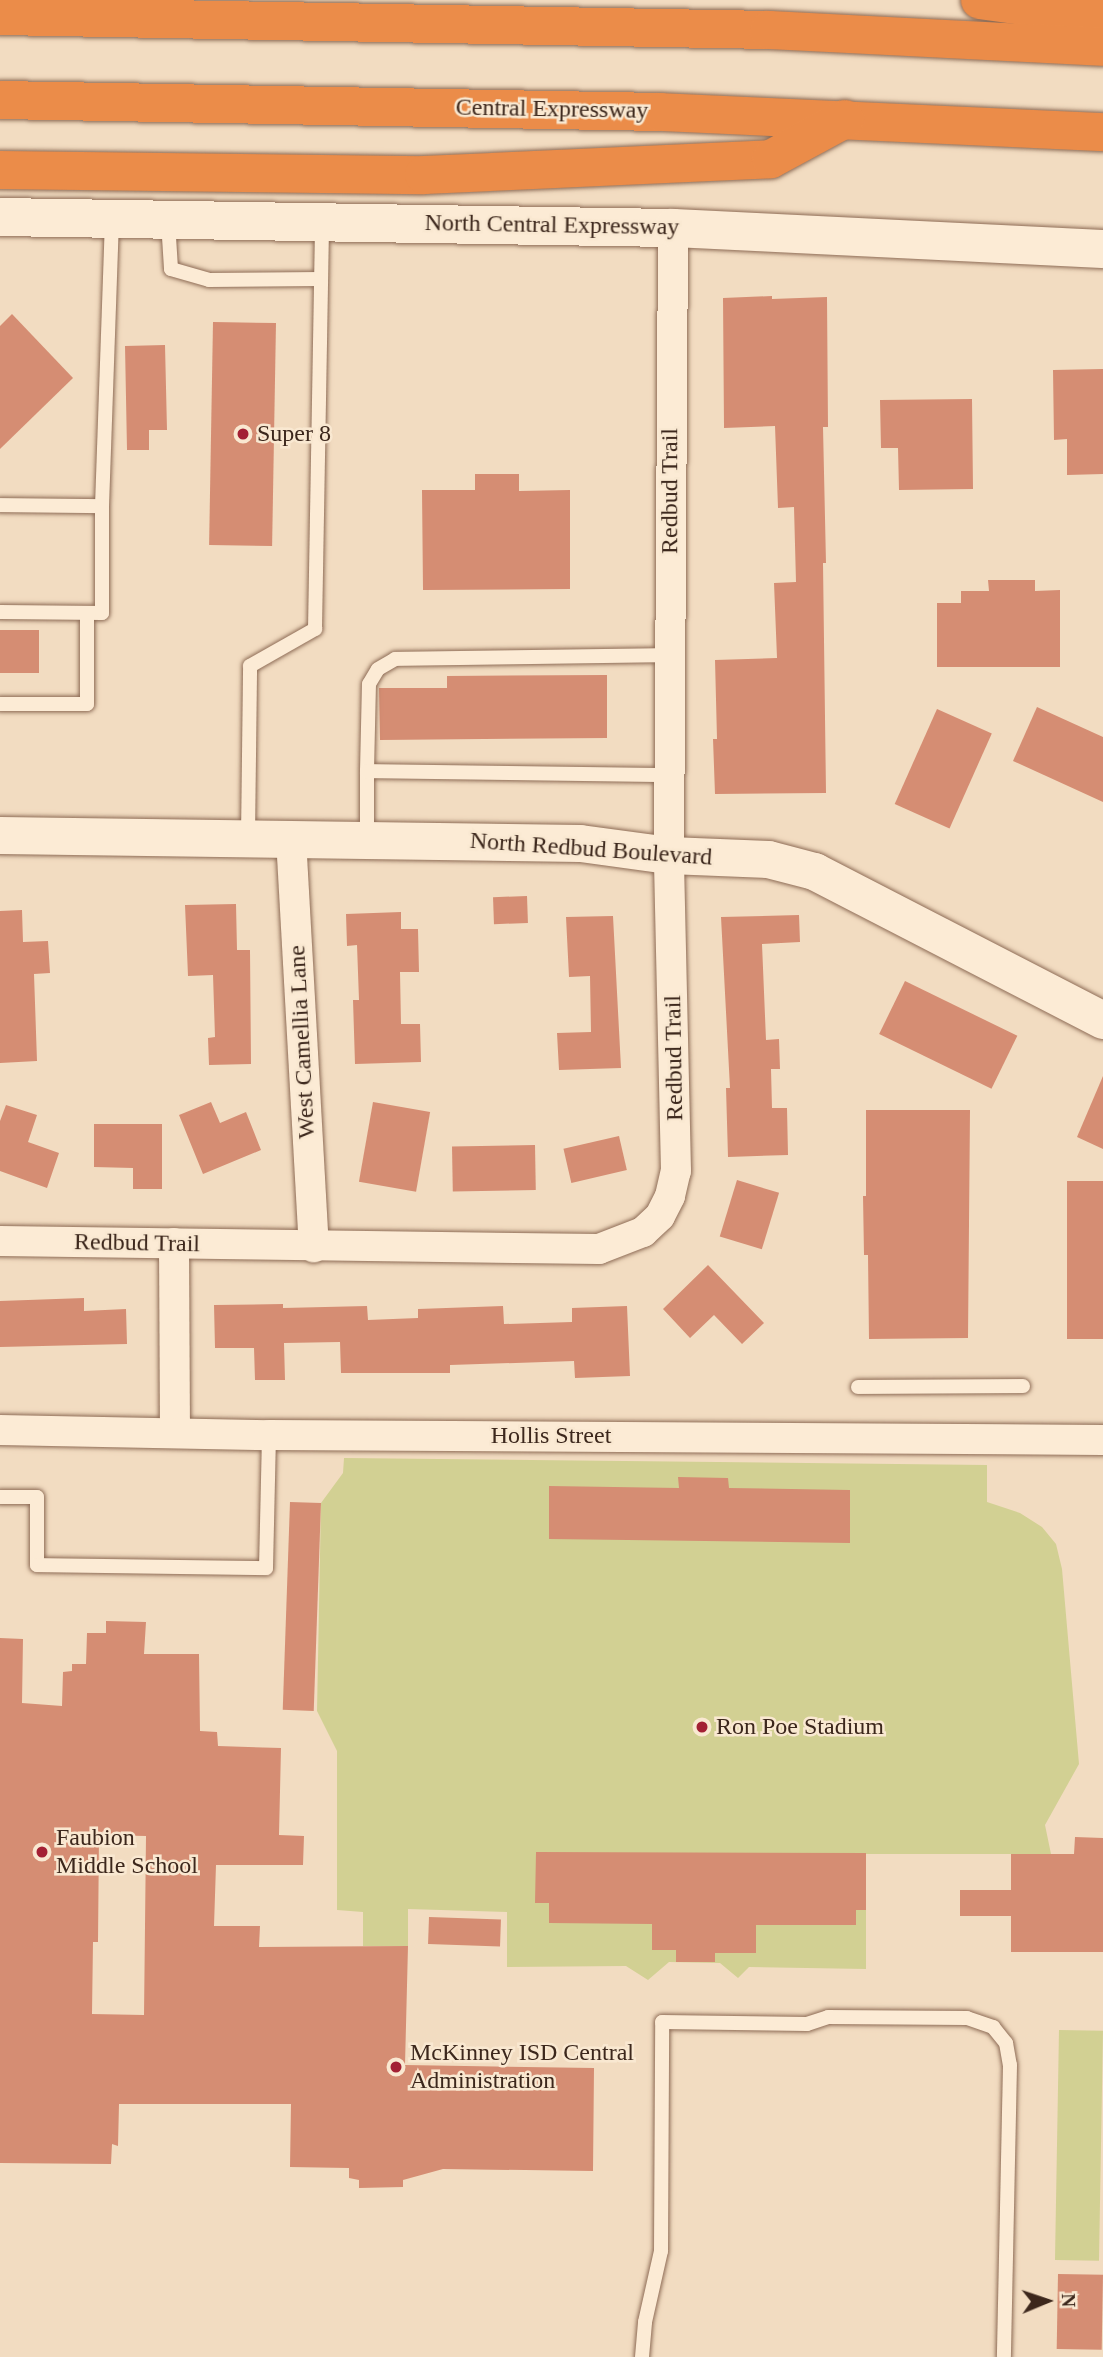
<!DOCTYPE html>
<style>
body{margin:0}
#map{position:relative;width:1103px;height:2357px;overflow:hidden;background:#f2dcc1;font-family:"Times New Roman",serif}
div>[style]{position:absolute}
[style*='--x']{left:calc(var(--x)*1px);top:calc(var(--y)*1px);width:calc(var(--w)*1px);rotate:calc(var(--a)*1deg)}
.green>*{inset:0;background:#d2d093;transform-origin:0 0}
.building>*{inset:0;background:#d58d73;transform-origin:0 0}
.roads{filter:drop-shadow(0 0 2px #8e6c56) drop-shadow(0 0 2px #8e6c56)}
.service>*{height:14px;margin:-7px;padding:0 7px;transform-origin:7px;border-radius:7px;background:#fcebd5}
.minor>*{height:30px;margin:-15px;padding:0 15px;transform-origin:15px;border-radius:15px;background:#fcebd5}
.tertiary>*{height:37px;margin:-18.5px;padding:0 18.5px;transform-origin:18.5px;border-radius:18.5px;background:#fcebd5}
.secondary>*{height:38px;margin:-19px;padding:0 19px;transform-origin:19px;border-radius:19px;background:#fcebd5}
.motorway>*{height:38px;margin:-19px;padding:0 19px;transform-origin:19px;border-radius:19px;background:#eb8c49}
.dots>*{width:19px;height:19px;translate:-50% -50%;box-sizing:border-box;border:4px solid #f9e8d1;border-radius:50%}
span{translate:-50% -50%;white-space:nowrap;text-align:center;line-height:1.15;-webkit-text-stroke:5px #f9e8d1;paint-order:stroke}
.street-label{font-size:24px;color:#3c271c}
.poi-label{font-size:24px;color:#3c271c}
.left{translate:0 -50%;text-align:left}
.north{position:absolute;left:1012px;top:2266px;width:70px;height:70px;-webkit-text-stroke:5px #f9e8d1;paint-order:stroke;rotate:88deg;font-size:19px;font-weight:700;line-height:28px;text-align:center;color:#3c271c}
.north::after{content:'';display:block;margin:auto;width:24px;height:32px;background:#3c271c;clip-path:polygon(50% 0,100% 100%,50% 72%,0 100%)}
</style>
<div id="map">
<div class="green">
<i style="clip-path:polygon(344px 1458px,987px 1465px,987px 1502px,1020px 1513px,1042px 1527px,1056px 1544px,1062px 1569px,1079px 1764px,1045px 1825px,1051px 1854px,866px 1854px,866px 1969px,749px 1967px,738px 1978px,720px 1963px,669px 1962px,648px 1980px,626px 1966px,507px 1967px,507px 1912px,408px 1909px,408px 1946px,363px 1946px,363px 1912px,337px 1910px,337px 1751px,317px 1711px,321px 1503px,343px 1473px)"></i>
<i style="left:1059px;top:2030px;width:44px;height:230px;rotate:1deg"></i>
</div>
<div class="building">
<i style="clip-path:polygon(772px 296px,772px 299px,827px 297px,828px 427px,823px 427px,826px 563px,823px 563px,826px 793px,715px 794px,713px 739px,717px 739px,715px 660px,777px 658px,774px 583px,796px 582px,794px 507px,778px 508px,775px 426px,724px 428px,723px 298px)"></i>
<i style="clip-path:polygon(12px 314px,73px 378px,0 449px,0 326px)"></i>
<i style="left:213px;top:322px;width:63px;height:223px;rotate:1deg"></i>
<i style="clip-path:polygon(165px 345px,167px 430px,149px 430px,149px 450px,127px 450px,125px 346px)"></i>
<i style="clip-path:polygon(1103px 369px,1103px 474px,1067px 475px,1067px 439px,1054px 440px,1053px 370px)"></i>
<i style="clip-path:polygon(972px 399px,973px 489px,899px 490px,898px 448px,881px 448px,880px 400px)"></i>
<i style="clip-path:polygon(475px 474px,519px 474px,519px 491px,570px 490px,570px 589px,423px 590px,422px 490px,475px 490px)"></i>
<i style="clip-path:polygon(988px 580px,1035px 580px,1035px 591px,1060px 590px,1060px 667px,937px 667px,937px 603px,961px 603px,961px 591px,989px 591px)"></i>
<i style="left:0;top:630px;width:39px;height:43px"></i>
<i style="clip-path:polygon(607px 675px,607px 738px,380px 740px,379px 688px,447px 688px,447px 676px)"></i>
<i style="clip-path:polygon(1037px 707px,1103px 737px,1103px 802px,1013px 761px)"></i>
<i style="left:937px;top:709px;width:60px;height:104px;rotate:24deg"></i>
<i style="left:527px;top:896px;width:27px;height:34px;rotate:88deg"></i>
<i style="clip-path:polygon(236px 904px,237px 950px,250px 950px,251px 1064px,209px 1065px,208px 1038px,215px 1037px,213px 975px,188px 976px,185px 905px)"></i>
<i style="clip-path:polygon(22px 910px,23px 942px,48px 941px,50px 973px,34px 974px,37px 1061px,0 1063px,0 911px)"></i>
<i style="clip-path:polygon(401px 912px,401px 929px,418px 929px,419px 972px,400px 972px,401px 1024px,420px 1024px,421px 1062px,355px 1064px,353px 1000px,359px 1000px,357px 945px,347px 946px,346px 914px)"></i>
<i style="clip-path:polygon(799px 915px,800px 942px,762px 944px,766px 1040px,779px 1039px,780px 1069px,771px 1069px,772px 1108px,787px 1108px,788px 1155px,728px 1157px,726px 1088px,730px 1088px,721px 917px)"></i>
<i style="clip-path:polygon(613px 916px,621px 1068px,559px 1070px,557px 1033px,591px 1032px,590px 976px,569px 977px,566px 917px)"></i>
<i style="left:905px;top:981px;width:125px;height:59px;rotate:26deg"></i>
<i style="clip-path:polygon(1103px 1076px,1103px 1149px,1077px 1137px)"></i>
<i style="clip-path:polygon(211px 1102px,220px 1123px,246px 1112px,261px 1150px,203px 1174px,179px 1115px)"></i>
<i style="left:373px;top:1102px;width:58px;height:81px;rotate:10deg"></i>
<i style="clip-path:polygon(6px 1105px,37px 1115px,28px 1142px,59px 1153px,47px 1188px,0 1171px,0 1121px)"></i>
<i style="clip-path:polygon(866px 1110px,970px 1110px,968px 1338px,869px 1339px,868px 1255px,864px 1255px,863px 1196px,866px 1196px)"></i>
<i style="clip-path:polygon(94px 1124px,162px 1124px,162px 1189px,133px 1189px,133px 1168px,94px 1167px)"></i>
<i style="left:619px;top:1136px;width:35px;height:57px;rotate:77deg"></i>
<i style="left:535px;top:1145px;width:45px;height:83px;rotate:89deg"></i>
<i style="left:737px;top:1180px;width:44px;height:59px;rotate:17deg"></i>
<i style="left:1067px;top:1181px;width:36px;height:158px"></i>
<i style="clip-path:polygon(708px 1265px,764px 1323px,742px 1344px,714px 1315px,690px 1338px,663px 1309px)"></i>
<i style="clip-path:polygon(84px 1298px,84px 1311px,126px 1309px,127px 1344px,0 1347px,0 1301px)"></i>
<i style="clip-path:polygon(283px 1304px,283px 1308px,367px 1306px,368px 1320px,418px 1318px,418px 1309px,503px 1306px,504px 1324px,572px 1322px,572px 1308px,627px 1306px,630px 1376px,575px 1378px,574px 1361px,450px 1365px,450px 1373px,341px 1373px,340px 1342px,284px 1343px,285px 1380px,255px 1380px,254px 1348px,215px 1348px,214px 1305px)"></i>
<i style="clip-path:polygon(678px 1477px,728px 1478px,729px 1488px,850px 1490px,850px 1543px,549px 1539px,549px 1486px,679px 1488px)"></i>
<i style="left:290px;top:1502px;width:31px;height:208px;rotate:2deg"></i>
<i style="clip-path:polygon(evenodd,106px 1621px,146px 1622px,144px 1654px,199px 1654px,200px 1731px,217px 1732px,218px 1746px,281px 1748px,279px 1835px,304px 1836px,303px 1865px,216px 1865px,214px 1926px,260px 1926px,259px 1947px,408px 1946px,405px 2065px,594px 2068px,593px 2171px,443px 2169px,403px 2180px,403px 2187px,359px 2188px,359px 2180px,349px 2178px,349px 2168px,290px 2167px,291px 2104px,119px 2104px,118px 2146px,112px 2144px,111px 2164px,0 2163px,0 1638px,23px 1639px,22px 1703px,62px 1706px,63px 1672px,72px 1671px,72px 1664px,86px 1664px,87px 1633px,106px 1633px,106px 1621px,99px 1835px,146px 1836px,144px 2015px,92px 2014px,93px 1942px,98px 1942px,99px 1835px)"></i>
<i style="clip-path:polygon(1075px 1837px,1103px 1838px,1103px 1952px,1011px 1952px,1011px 1916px,960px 1916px,960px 1890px,1011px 1890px,1011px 1854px,1074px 1854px)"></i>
<i style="clip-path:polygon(536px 1852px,866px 1853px,866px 1910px,856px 1910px,856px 1925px,756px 1925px,756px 1953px,715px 1953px,715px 1962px,676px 1962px,676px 1950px,652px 1950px,652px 1924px,549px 1923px,549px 1903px,535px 1903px)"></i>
<i style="left:429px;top:1917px;width:72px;height:27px;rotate:2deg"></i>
<i style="left:1058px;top:2274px;width:45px;height:75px;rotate:1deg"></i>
</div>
<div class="roads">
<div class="service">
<i style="--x:168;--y:221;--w:48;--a:86.4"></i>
<i style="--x:171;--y:269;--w:40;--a:16"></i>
<i style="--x:209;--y:280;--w:112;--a:-0.5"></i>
<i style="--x:0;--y:505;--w:102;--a:0.6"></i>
<i style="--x:102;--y:506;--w:286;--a:-88"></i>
<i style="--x:0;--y:612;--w:102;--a:0.6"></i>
<i style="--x:102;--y:613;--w:107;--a:-90"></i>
<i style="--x:0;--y:704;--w:87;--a:0"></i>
<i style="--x:87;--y:704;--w:91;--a:-90"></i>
<i style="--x:367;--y:771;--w:87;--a:-88.7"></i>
<i style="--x:369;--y:684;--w:17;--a:-59"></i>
<i style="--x:378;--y:669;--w:20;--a:-30"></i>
<i style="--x:395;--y:659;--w:274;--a:-0.8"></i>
<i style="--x:248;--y:837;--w:171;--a:-89.3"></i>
<i style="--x:250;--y:666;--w:75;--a:-29.6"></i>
<i style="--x:315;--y:629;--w:406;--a:-89"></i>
<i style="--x:367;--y:839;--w:68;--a:-90"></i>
<i style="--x:367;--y:771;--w:302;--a:0.8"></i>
<i style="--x:858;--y:1387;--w:165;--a:-0.3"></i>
<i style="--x:0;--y:1497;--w:37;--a:0"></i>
<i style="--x:37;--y:1497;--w:68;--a:90"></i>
<i style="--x:37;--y:1565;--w:229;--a:0.8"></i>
<i style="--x:266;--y:1568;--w:133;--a:-88.7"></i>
<i style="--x:642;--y:2357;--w:35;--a:-85"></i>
<i style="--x:645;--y:2322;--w:73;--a:-77.3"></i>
<i style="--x:661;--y:2251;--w:229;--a:-89.7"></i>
<i style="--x:662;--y:2022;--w:145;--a:0.8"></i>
<i style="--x:807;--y:2024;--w:22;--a:-18"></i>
<i style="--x:828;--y:2017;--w:139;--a:0.4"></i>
<i style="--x:967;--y:2018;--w:28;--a:19"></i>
<i style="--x:993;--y:2027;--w:21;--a:51"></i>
<i style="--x:1006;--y:2043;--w:22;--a:80"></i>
<i style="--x:1010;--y:2065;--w:292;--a:91.2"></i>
</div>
<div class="minor">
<i style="--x:291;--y:838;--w:410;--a:86.8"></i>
<i style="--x:0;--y:1241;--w:599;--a:0.77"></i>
<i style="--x:599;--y:1249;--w:47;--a:-21.1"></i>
<i style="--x:643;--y:1232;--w:23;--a:-43"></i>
<i style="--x:660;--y:1216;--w:22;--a:-63"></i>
<i style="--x:670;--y:1196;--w:26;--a:-77"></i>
<i style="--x:676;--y:1171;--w:316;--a:-91.3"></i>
<i style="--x:669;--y:855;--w:627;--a:-89.63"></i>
<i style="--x:174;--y:1243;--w:189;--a:89.7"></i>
<i style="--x:0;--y:1430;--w:269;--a:1.1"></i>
<i style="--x:269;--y:1435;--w:834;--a:0.34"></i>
</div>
<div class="tertiary">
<i style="--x:0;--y:835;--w:580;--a:0.79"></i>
<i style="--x:580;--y:843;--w:90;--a:7.7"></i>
<i style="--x:669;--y:855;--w:99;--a:2.3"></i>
<i style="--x:768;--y:859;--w:48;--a:14.6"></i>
<i style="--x:814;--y:871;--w:325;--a:27.3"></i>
</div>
<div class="secondary">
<i style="--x:0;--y:217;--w:673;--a:0.94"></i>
<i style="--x:673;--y:228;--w:431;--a:2.8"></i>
</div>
<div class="motorway">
<i style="--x:980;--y:0;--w:124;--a:7.9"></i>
<i style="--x:0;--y:16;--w:769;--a:1.04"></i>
<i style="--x:769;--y:30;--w:334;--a:2.9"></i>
<i style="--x:0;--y:100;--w:660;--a:1.04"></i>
<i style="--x:660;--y:112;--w:443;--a:2.6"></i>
<i style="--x:0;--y:170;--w:424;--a:0.7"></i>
<i style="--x:424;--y:175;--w:347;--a:-2.6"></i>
<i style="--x:771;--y:159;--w:84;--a:-28.4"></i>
</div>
</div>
<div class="dots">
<i style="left:243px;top:434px;background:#a32034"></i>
<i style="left:702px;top:1727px;background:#a32034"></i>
<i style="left:42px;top:1852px;background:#a32034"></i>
<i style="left:396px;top:2067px;background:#a32034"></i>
</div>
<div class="street-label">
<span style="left:552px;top:109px;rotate:1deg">Central Expressway</span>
<span style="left:552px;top:225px;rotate:1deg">North Central Expressway</span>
<span style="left:670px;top:491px;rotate:-90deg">Redbud Trail</span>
<span style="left:591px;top:849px;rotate:4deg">North Redbud Boulevard</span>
<span style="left:302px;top:1042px;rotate:-93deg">West Camellia Lane</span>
<span style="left:674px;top:1058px;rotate:-91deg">Redbud Trail</span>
<span style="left:137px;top:1243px;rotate:1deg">Redbud Trail</span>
<span style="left:551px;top:1436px">Hollis Street</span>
</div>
<div class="poi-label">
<span class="left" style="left:257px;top:434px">Super 8</span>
<span class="left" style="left:716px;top:1727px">Ron Poe Stadium</span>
<span class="left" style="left:56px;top:1852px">Faubion<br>Middle School</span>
<span class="left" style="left:410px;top:2067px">McKinney ISD Central<br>Administration</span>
</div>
<div class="north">N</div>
</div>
